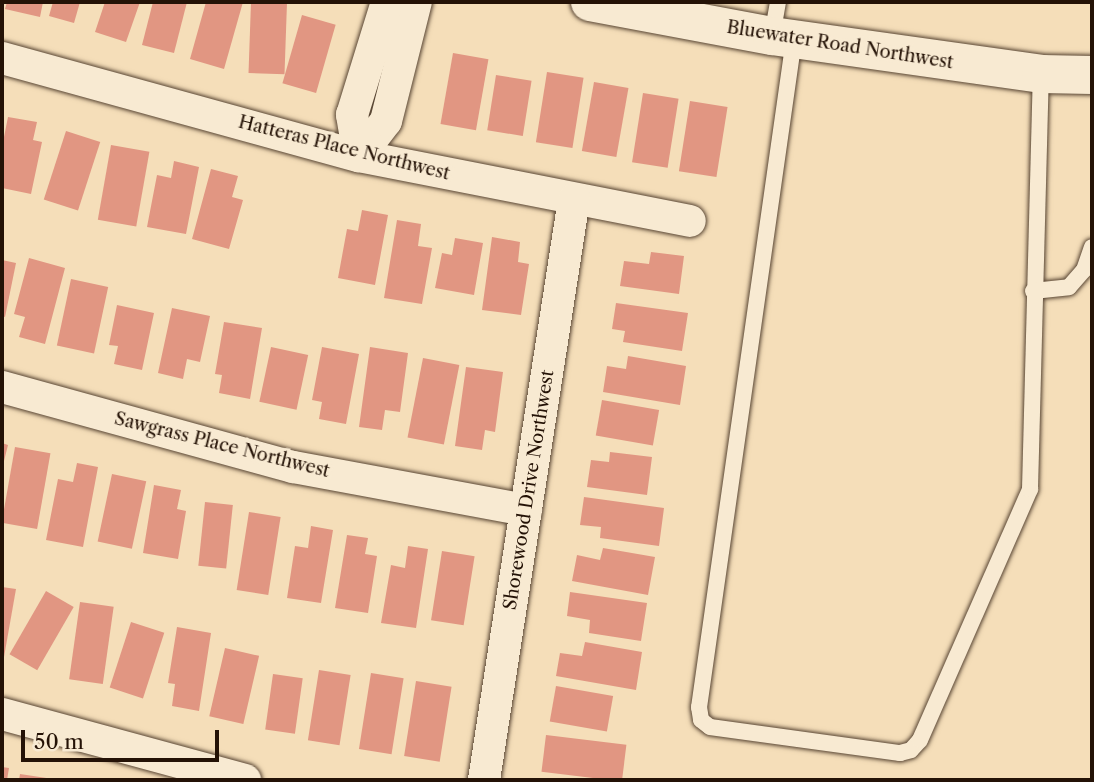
<!DOCTYPE html>
<style>
body{margin:0}
#map{position:relative;width:1094px;height:782px;overflow:hidden;background:#f5deb9;font-family:"Libre Caslon Text",serif}
div>[style]{position:absolute}
[style*='--x']{left:calc(var(--x)*1px);top:calc(var(--y)*1px);width:calc(var(--w)*1px);rotate:calc(var(--a)*1deg)}
.building>*{inset:0;background:#e19682;transform-origin:0 0}
.roads{filter:drop-shadow(0 0 2px #584533) drop-shadow(0 0 2px #584533)}
.service>*{height:16px;margin:-8px;padding:0 8px;transform-origin:8px;border-radius:8px;background:#f8ead2}
.minor>*{height:32px;margin:-16px;padding:0 16px;transform-origin:16px;border-radius:16px;background:#f8ead2}
.tertiary>*{height:38px;margin:-19px;padding:0 19px;transform-origin:19px;border-radius:19px;background:#f8ead2}
span{translate:-50% -50%;white-space:nowrap;text-align:center;line-height:1.15;-webkit-text-stroke:6px #f8ead2;paint-order:stroke}
.street-label{font-size:18px;color:#241206}
.frame{position:absolute;inset:0;border:4px solid #241206;pointer-events:none}
.scale{position:absolute;left:21px;top:730px;width:198px;height:32px;box-sizing:border-box;border:4px solid #241206;border-top:0;padding-left:9px;font-size:21px;line-height:24px;white-space:nowrap;color:#241206;-webkit-text-stroke:5px #f8ead2;paint-order:stroke}
</style>
<div id="map">
<div class="building">
<i style="clip-path:polygon(7px 2px,43px 2px,40px 17px,5px 9px)"></i>
<i style="clip-path:polygon(53px 2px,80px 2px,74px 23px,49px 16px)"></i>
<i style="clip-path:polygon(105px 2px,140px 2px,126px 42px,95px 32px)"></i>
<i style="clip-path:polygon(153px 2px,187px 2px,174px 53px,142px 45px)"></i>
<i style="clip-path:polygon(206px 2px,243px 2px,224px 69px,190px 59px)"></i>
<i style="left:251px;top:2px;width:36px;height:71px;rotate:2deg"></i>
<i style="left:302px;top:15px;width:35px;height:71px;rotate:16deg"></i>
<i style="left:453px;top:53px;width:36px;height:72px;rotate:10deg"></i>
<i style="left:547px;top:72px;width:37px;height:71px;rotate:9deg"></i>
<i style="left:496px;top:75px;width:36px;height:56px;rotate:9deg"></i>
<i style="left:594px;top:82px;width:35px;height:70px;rotate:10deg"></i>
<i style="left:643px;top:93px;width:36px;height:70px;rotate:9deg"></i>
<i style="left:690px;top:101px;width:38px;height:71px;rotate:9deg"></i>
<i style="clip-path:polygon(8px 117px,37px 122px,33px 140px,42px 142px,31px 194px,2px 188px,2px 147px)"></i>
<i style="left:66px;top:131px;width:36px;height:72px;rotate:18deg"></i>
<i style="left:111px;top:145px;width:39px;height:76px;rotate:10deg"></i>
<i style="clip-path:polygon(174px 161px,199px 167px,186px 234px,147px 227px,157px 175px,171px 178px)"></i>
<i style="clip-path:polygon(211px 169px,238px 176px,232px 197px,243px 200px,229px 249px,192px 239px)"></i>
<i style="clip-path:polygon(362px 210px,388px 215px,375px 285px,338px 278px,347px 229px,358px 231px)"></i>
<i style="clip-path:polygon(397px 220px,421px 224px,418px 246px,432px 248px,422px 304px,384px 298px)"></i>
<i style="clip-path:polygon(492px 237px,520px 242px,518px 262px,529px 264px,521px 315px,482px 310px)"></i>
<i style="clip-path:polygon(455px 238px,483px 243px,474px 295px,435px 288px,442px 253px,452px 255px)"></i>
<i style="clip-path:polygon(651px 252px,684px 256px,679px 294px,620px 286px,624px 261px,649px 264px)"></i>
<i style="clip-path:polygon(29px 258px,65px 268px,45px 344px,19px 337px,25px 317px,14px 314px)"></i>
<i style="clip-path:polygon(2px 260px,16px 263px,5px 317px,2px 316px)"></i>
<i style="left:71px;top:279px;width:38px;height:68px;rotate:12deg"></i>
<i style="clip-path:polygon(616px 303px,688px 313px,682px 351px,623px 342px,625px 331px,612px 329px)"></i>
<i style="clip-path:polygon(117px 305px,154px 313px,142px 370px,114px 364px,118px 346px,109px 345px)"></i>
<i style="clip-path:polygon(172px 308px,210px 316px,200px 362px,187px 359px,183px 379px,158px 373px)"></i>
<i style="clip-path:polygon(224px 322px,262px 328px,250px 399px,219px 393px,222px 375px,215px 374px)"></i>
<i style="left:271px;top:347px;width:38px;height:56px;rotate:12deg"></i>
<i style="clip-path:polygon(322px 347px,359px 354px,346px 424px,319px 419px,322px 402px,312px 400px)"></i>
<i style="clip-path:polygon(370px 347px,408px 353px,400px 412px,385px 410px,382px 430px,359px 427px)"></i>
<i style="clip-path:polygon(628px 356px,686px 366px,680px 405px,603px 392px,607px 366px,626px 369px)"></i>
<i style="left:423px;top:358px;width:37px;height:81px;rotate:11deg"></i>
<i style="clip-path:polygon(466px 367px,503px 372px,495px 432px,485px 430px,482px 450px,455px 446px)"></i>
<i style="left:602px;top:400px;width:58px;height:36px;rotate:10deg"></i>
<i style="clip-path:polygon(2px 443px,8px 445px,3px 465px,2px 465px)"></i>
<i style="left:15px;top:447px;width:36px;height:77px;rotate:10deg"></i>
<i style="clip-path:polygon(610px 452px,652px 457px,647px 495px,587px 487px,591px 460px,609px 462px)"></i>
<i style="clip-path:polygon(77px 463px,98px 467px,83px 547px,46px 540px,58px 479px,73px 482px)"></i>
<i style="left:112px;top:474px;width:35px;height:69px;rotate:12deg"></i>
<i style="clip-path:polygon(154px 485px,181px 490px,177px 509px,186px 511px,178px 559px,143px 553px)"></i>
<i style="clip-path:polygon(584px 497px,664px 508px,659px 546px,600px 538px,601px 527px,580px 525px)"></i>
<i style="left:205px;top:502px;width:28px;height:64px;rotate:6deg"></i>
<i style="left:249px;top:512px;width:32px;height:79px;rotate:9deg"></i>
<i style="clip-path:polygon(311px 526px,333px 530px,321px 603px,287px 598px,295px 546px,308px 548px)"></i>
<i style="clip-path:polygon(347px 535px,368px 538px,365px 554px,377px 556px,368px 613px,335px 608px)"></i>
<i style="clip-path:polygon(408px 546px,428px 549px,416px 628px,381px 623px,391px 565px,405px 568px)"></i>
<i style="clip-path:polygon(603px 548px,655px 557px,648px 595px,572px 581px,577px 555px,600px 560px)"></i>
<i style="left:442px;top:551px;width:33px;height:70px;rotate:9deg"></i>
<i style="clip-path:polygon(2px 587px,16px 589px,4px 657px,2px 657px)"></i>
<i style="left:46px;top:591px;width:32px;height:73px;rotate:30deg"></i>
<i style="clip-path:polygon(570px 592px,647px 603px,641px 641px,589px 633px,590px 620px,567px 616px)"></i>
<i style="left:80px;top:602px;width:34px;height:78px;rotate:8deg"></i>
<i style="left:131px;top:622px;width:35px;height:69px;rotate:18deg"></i>
<i style="clip-path:polygon(177px 627px,211px 633px,199px 711px,172px 706px,175px 684px,168px 683px)"></i>
<i style="clip-path:polygon(585px 642px,642px 652px,636px 690px,556px 676px,560px 653px,582px 656px)"></i>
<i style="left:225px;top:648px;width:35px;height:70px;rotate:13deg"></i>
<i style="left:319px;top:670px;width:32px;height:71px;rotate:9deg"></i>
<i style="left:371px;top:673px;width:33px;height:77px;rotate:9deg"></i>
<i style="left:273px;top:674px;width:30px;height:56px;rotate:8deg"></i>
<i style="left:416px;top:681px;width:36px;height:76px;rotate:9deg"></i>
<i style="left:556px;top:686px;width:58px;height:36px;rotate:10deg"></i>
<i style="left:546px;top:735px;width:81px;height:37px;rotate:7deg"></i>
<i style="clip-path:polygon(2px 767px,9px 768px,7px 780px,2px 780px)"></i>
<i style="clip-path:polygon(20px 774px,53px 779px,53px 780px,19px 780px)"></i>
</div>
<div class="roads">
<div class="service">
<i style="--x:772;--y:36;--w:35;--a:-80"></i>
<i style="--x:794;--y:39;--w:675;--a:98.09"></i>
<i style="--x:699;--y:707;--w:13;--a:81"></i>
<i style="--x:701;--y:720;--w:11;--a:38"></i>
<i style="--x:710;--y:727;--w:192;--a:7.8"></i>
<i style="--x:900;--y:753;--w:11;--a:-15"></i>
<i style="--x:911;--y:750;--w:13;--a:-48"></i>
<i style="--x:920;--y:740;--w:274;--a:-66.3"></i>
<i style="--x:1030;--y:489;--w:415;--a:-88.5"></i>
<i style="--x:1033;--y:291;--w:36;--a:-6"></i>
<i style="--x:1069;--y:287;--w:23;--a:-49"></i>
<i style="--x:1084;--y:270;--w:24;--a:-71"></i>
</div>
<div class="minor">
<i style="--x:2;--y:58;--w:370;--a:15.4"></i>
<i style="--x:359;--y:156;--w:337;--a:11.1"></i>
<i style="--x:359;--y:156;--w:44;--a:-52.4"></i>
<i style="--x:386;--y:121;--w:123;--a:-75.9"></i>
<i style="--x:359;--y:156;--w:42;--a:-99.7"></i>
<i style="--x:352;--y:115;--w:118;--a:-72.8"></i>
<i style="--x:2;--y:387;--w:302;--a:15.4"></i>
<i style="--x:293;--y:467;--w:237;--a:10.5"></i>
<i style="--x:2;--y:714;--w:252;--a:15.2"></i>
<i style="--x:484;--y:780;--w:588;--a:-81.19"></i>
</div>
<div class="tertiary">
<i style="--x:590;--y:2;--w:185;--a:10.6"></i>
<i style="--x:772;--y:36;--w:272;--a:8"></i>
<i style="--x:1041;--y:74;--w:51;--a:1.1"></i>
</div>
</div>
<div class="street-label">
<span style="left:840px;top:45px;rotate:9deg">Bluewater Road Northwest</span>
<span style="left:344px;top:148px;rotate:14deg">Hatteras Place Northwest</span>
<span style="left:222px;top:445px;rotate:14deg">Sawgrass Place Northwest</span>
<span style="left:529px;top:490px;rotate:-81deg">Shorewood Drive Northwest</span>
</div>
<div class="frame"></div>
<div class="scale">50 m</div>
</div>
